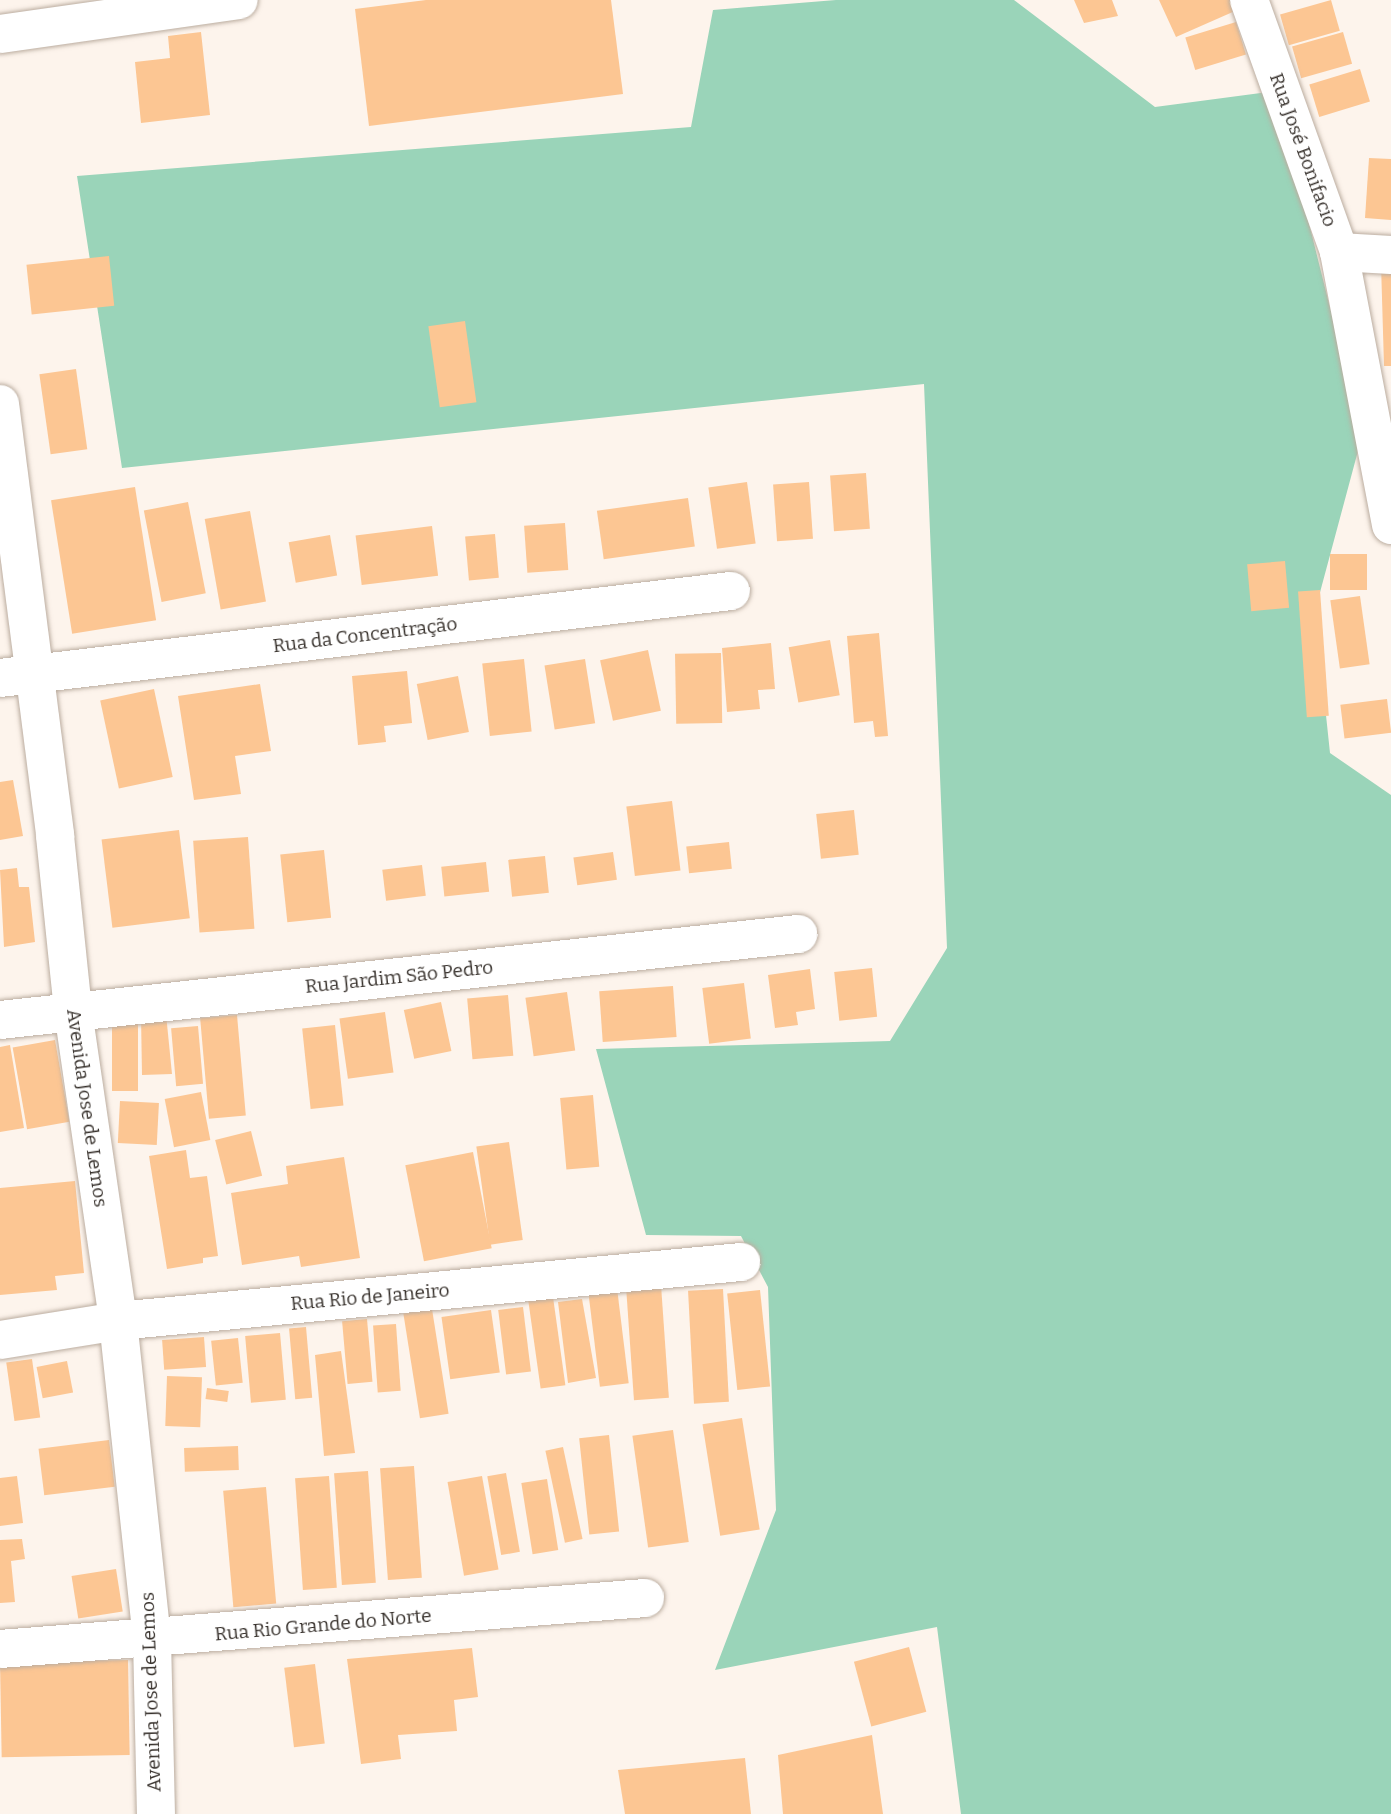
<!DOCTYPE html>
<meta charset="utf-8">
<style>
body{margin:0}
#map{position:relative;width:1391px;height:1814px;overflow:hidden;background:#fdf4ec;font-family:Bitter,serif}
div>[style]{position:absolute}
[style*='--x']{left:calc(var(--x)*1px);top:calc(var(--y)*1px);width:calc(var(--w)*1px);rotate:calc(var(--a)*1deg)}
.green>*{inset:0;background:#9ad4b9}
.building>*{inset:0;background:#fcc693;transform-origin:0 0}
.roads{filter:drop-shadow(0 0 2px #bbada0) drop-shadow(0 0 2px #bbada0)}
.minor>*{height:38px;margin:-19px;padding:0 19px;transform-origin:19px;border-radius:19px;background:#fff}
span{translate:-50% -50%;white-space:nowrap;text-align:center;line-height:1.15;-webkit-text-stroke:6px #fff;paint-order:stroke}
.street-label{font-size:19px;color:#37312c}
</style>
<div id="map">
<div class="green">
<i style="clip-path:polygon(836px 0,1014px 0,1155px 107px,1276px 91px,1362px 436px,1315px 611px,1330px 753px,1391px 795px,1391px 1814px,961px 1814px,937px 1627px,715px 1670px,776px 1510px,768px 1287px,741px 1236px,646px 1235px,596px 1049px,890px 1041px,947px 948px,924px 384px,122px 468px,77px 176px,691px 127px,713px 10px)"></i>
</div>
<div class="building">
<i style="clip-path:polygon(426px 0,611px 0,623px 94px,369px 126px,355px 9px)"></i>
<i style="clip-path:polygon(1074px 0,1112px 0,1118px 16px,1084px 23px)"></i>
<i style="clip-path:polygon(1159px 0,1230px 0,1235px 11px,1176px 37px)"></i>
<i style="left:1331px;top:0;width:32px;height:53px;rotate:74deg"></i>
<i style="left:1236px;top:22px;width:34px;height:53px;rotate:73deg"></i>
<i style="clip-path:polygon(201px 32px,210px 115px,141px 123px,135px 62px,170px 58px,168px 36px)"></i>
<i style="left:1343px;top:32px;width:33px;height:53px;rotate:74deg"></i>
<i style="left:1360px;top:69px;width:34px;height:53px;rotate:73deg"></i>
<i style="clip-path:polygon(1369px 158px,1391px 159px,1391px 220px,1365px 218px)"></i>
<i style="left:109px;top:256px;width:50px;height:83px;rotate:84deg"></i>
<i style="clip-path:polygon(1381px 264px,1391px 264px,1391px 366px,1384px 366px)"></i>
<i style="left:465px;top:321px;width:82px;height:37px;rotate:82deg"></i>
<i style="left:76px;top:369px;width:81px;height:37px;rotate:82deg"></i>
<i style="left:866px;top:473px;width:56px;height:36px;rotate:86deg"></i>
<i style="left:747px;top:482px;width:62px;height:39px;rotate:82deg"></i>
<i style="left:809px;top:482px;width:57px;height:36px;rotate:86deg"></i>
<i style="left:135px;top:487px;width:135px;height:85px;rotate:81deg"></i>
<i style="left:688px;top:498px;width:49px;height:92px;rotate:82deg"></i>
<i style="left:188px;top:502px;width:93px;height:45px;rotate:79deg"></i>
<i style="left:250px;top:511px;width:92px;height:46px;rotate:80deg"></i>
<i style="left:565px;top:523px;width:47px;height:41px;rotate:86deg"></i>
<i style="left:432px;top:526px;width:50px;height:77px;rotate:83deg"></i>
<i style="left:495px;top:534px;width:44px;height:30px;rotate:85deg"></i>
<i style="left:330px;top:535px;width:41px;height:42px;rotate:80deg"></i>
<i style="left:1330px;top:554px;width:37px;height:36px"></i>
<i style="left:1285px;top:561px;width:47px;height:38px;rotate:85deg"></i>
<i style="left:1320px;top:590px;width:126px;height:22px;rotate:86deg"></i>
<i style="left:1360px;top:596px;width:69px;height:30px;rotate:82deg"></i>
<i style="clip-path:polygon(879px 633px,888px 736px,875px 737px,873px 721px,854px 723px,847px 636px)"></i>
<i style="left:830px;top:640px;width:56px;height:42px;rotate:80deg"></i>
<i style="clip-path:polygon(771px 643px,775px 689px,758px 690px,760px 709px,727px 712px,722px 648px)"></i>
<i style="left:648px;top:650px;width:62px;height:49px;rotate:78deg"></i>
<i style="left:721px;top:653px;width:70px;height:46px;rotate:89deg"></i>
<i style="left:524px;top:659px;width:73px;height:42px;rotate:84deg"></i>
<i style="left:585px;top:659px;width:65px;height:41px;rotate:81deg"></i>
<i style="clip-path:polygon(407px 671px,412px 723px,384px 726px,386px 742px,358px 745px,352px 676px)"></i>
<i style="left:458px;top:676px;width:57px;height:42px;rotate:79deg"></i>
<i style="clip-path:polygon(260px 684px,271px 751px,235px 756px,241px 794px,194px 800px,178px 696px)"></i>
<i style="left:154px;top:689px;width:90px;height:55px;rotate:78deg"></i>
<i style="left:1387px;top:699px;width:34px;height:47px;rotate:83deg"></i>
<i style="clip-path:polygon(13px 780px,23px 836px,0 840px,0 782px)"></i>
<i style="left:672px;top:801px;width:70px;height:46px;rotate:83deg"></i>
<i style="left:854px;top:810px;width:45px;height:38px;rotate:84deg"></i>
<i style="left:179px;top:830px;width:89px;height:78px;rotate:83deg"></i>
<i style="left:248px;top:837px;width:92px;height:55px;rotate:86deg"></i>
<i style="left:729px;top:842px;width:27px;height:43px;rotate:84deg"></i>
<i style="left:324px;top:850px;width:68px;height:44px;rotate:84deg"></i>
<i style="left:613px;top:852px;width:28px;height:40px;rotate:82deg"></i>
<i style="left:545px;top:856px;width:37px;height:37px;rotate:84deg"></i>
<i style="left:486px;top:862px;width:30px;height:45px;rotate:84deg"></i>
<i style="left:422px;top:865px;width:31px;height:40px;rotate:83deg"></i>
<i style="clip-path:polygon(17px 868px,19px 887px,29px 887px,35px 942px,4px 947px,0 870px)"></i>
<i style="left:872px;top:968px;width:49px;height:38px;rotate:84deg"></i>
<i style="clip-path:polygon(810px 969px,815px 1009px,796px 1012px,798px 1025px,775px 1028px,768px 975px)"></i>
<i style="left:744px;top:983px;width:56px;height:42px;rotate:83deg"></i>
<i style="left:673px;top:986px;width:51px;height:74px;rotate:86deg"></i>
<i style="left:567px;top:992px;width:59px;height:42px;rotate:82deg"></i>
<i style="left:508px;top:995px;width:61px;height:41px;rotate:85deg"></i>
<i style="left:441px;top:1002px;width:50px;height:38px;rotate:78deg"></i>
<i style="left:385px;top:1012px;width:61px;height:46px;rotate:82deg"></i>
<i style="clip-path:polygon(166px 1014px,172px 1074px,142px 1075px,141px 1016px)"></i>
<i style="left:237px;top:1015px;width:101px;height:37px;rotate:85deg"></i>
<i style="left:112px;top:1022px;width:26px;height:69px"></i>
<i style="left:335px;top:1025px;width:81px;height:33px;rotate:84deg"></i>
<i style="left:198px;top:1026px;width:58px;height:27px;rotate:85deg"></i>
<i style="left:55px;top:1040px;width:83px;height:43px;rotate:80deg"></i>
<i style="clip-path:polygon(10px 1045px,24px 1128px,0 1132px,0 1047px)"></i>
<i style="left:201px;top:1092px;width:49px;height:37px;rotate:79deg"></i>
<i style="left:593px;top:1095px;width:72px;height:33px;rotate:85deg"></i>
<i style="left:120px;top:1101px;width:39px;height:42px;rotate:3deg"></i>
<i style="left:251px;top:1131px;width:46px;height:37px;rotate:76deg"></i>
<i style="left:509px;top:1142px;width:99px;height:33px;rotate:82deg"></i>
<i style="clip-path:polygon(186px 1150px,190px 1178px,207px 1176px,218px 1256px,203px 1258px,203px 1263px,167px 1269px,149px 1156px)"></i>
<i style="left:473px;top:1152px;width:98px;height:69px;rotate:79deg"></i>
<i style="clip-path:polygon(344px 1157px,360px 1258px,301px 1267px,299px 1256px,242px 1265px,231px 1193px,288px 1184px,286px 1166px)"></i>
<i style="clip-path:polygon(75px 1181px,84px 1273px,55px 1276px,57px 1290px,0 1295px,0 1188px)"></i>
<i style="left:661px;top:1285px;width:113px;height:35px;rotate:86deg"></i>
<i style="left:617px;top:1288px;width:96px;height:29px;rotate:83deg"></i>
<i style="left:723px;top:1289px;width:113px;height:35px;rotate:87deg"></i>
<i style="left:760px;top:1290px;width:97px;height:33px;rotate:84deg"></i>
<i style="left:553px;top:1297px;width:89px;height:25px;rotate:82deg"></i>
<i style="clip-path:polygon(582px 1299px,596px 1378px,568px 1383px,558px 1302px)"></i>
<i style="left:523px;top:1307px;width:65px;height:25px;rotate:83deg"></i>
<i style="left:432px;top:1309px;width:106px;height:29px;rotate:81deg"></i>
<i style="left:491px;top:1310px;width:63px;height:50px;rotate:82deg"></i>
<i style="left:367px;top:1319px;width:63px;height:25px;rotate:85deg"></i>
<i style="left:396px;top:1324px;width:67px;height:23px;rotate:86deg"></i>
<i style="left:306px;top:1327px;width:71px;height:17px;rotate:85deg"></i>
<i style="left:280px;top:1333px;width:67px;height:35px;rotate:85deg"></i>
<i style="left:204px;top:1337px;width:30px;height:42px;rotate:86deg"></i>
<i style="left:238px;top:1338px;width:45px;height:27px;rotate:84deg"></i>
<i style="clip-path:polygon(341px 1351px,355px 1453px,324px 1456px,315px 1355px)"></i>
<i style="left:32px;top:1359px;width:59px;height:26px;rotate:82deg"></i>
<i style="left:67px;top:1361px;width:32px;height:31px;rotate:79deg"></i>
<i style="left:167px;top:1376px;width:35px;height:50px;rotate:2deg"></i>
<i style="left:207px;top:1388px;width:22px;height:11px;rotate:8deg"></i>
<i style="left:742px;top:1418px;width:113px;height:40px;rotate:81deg"></i>
<i style="left:673px;top:1430px;width:113px;height:41px;rotate:82deg"></i>
<i style="left:609px;top:1435px;width:97px;height:30px;rotate:84deg"></i>
<i style="left:109px;top:1440px;width:47px;height:71px;rotate:83deg"></i>
<i style="left:238px;top:1446px;width:24px;height:54px;rotate:88deg"></i>
<i style="left:563px;top:1447px;width:94px;height:18px;rotate:78deg"></i>
<i style="left:414px;top:1466px;width:112px;height:34px;rotate:86deg"></i>
<i style="left:368px;top:1471px;width:112px;height:34px;rotate:86deg"></i>
<i style="left:506px;top:1473px;width:80px;height:19px;rotate:80deg"></i>
<i style="clip-path:polygon(17px 1476px,23px 1523px,0 1526px,0 1478px)"></i>
<i style="left:329px;top:1476px;width:112px;height:34px;rotate:86deg"></i>
<i style="left:482px;top:1476px;width:95px;height:35px;rotate:80deg"></i>
<i style="left:547px;top:1479px;width:72px;height:26px;rotate:81deg"></i>
<i style="left:266px;top:1487px;width:117px;height:43px;rotate:85deg"></i>
<i style="clip-path:polygon(22px 1539px,25px 1559px,11px 1561px,15px 1602px,0 1603px,0 1540px)"></i>
<i style="left:116px;top:1569px;width:43px;height:45px;rotate:81deg"></i>
<i style="left:909px;top:1647px;width:67px;height:57px;rotate:75deg"></i>
<i style="clip-path:polygon(472px 1648px,478px 1697px,454px 1700px,457px 1731px,398px 1735px,401px 1759px,361px 1764px,347px 1659px)"></i>
<i style="left:128px;top:1660px;width:95px;height:128px;rotate:89deg"></i>
<i style="left:315px;top:1664px;width:80px;height:31px;rotate:83deg"></i>
<i style="clip-path:polygon(872px 1735px,883px 1814px,783px 1814px,778px 1755px)"></i>
<i style="clip-path:polygon(745px 1758px,751px 1814px,625px 1814px,618px 1770px)"></i>
</div>
<div class="roads">
<div class="minor">
<i style="--x:1249;--y:0;--w:268;--a:70.3"></i>
<i style="--x:1339;--y:252;--w:278;--a:79.2"></i>
<i style="--x:0;--y:34;--w:241;--a:-8.1"></i>
<i style="--x:1339;--y:252;--w:52;--a:3.3"></i>
<i style="--x:0;--y:404;--w:435;--a:82.7"></i>
<i style="--x:55;--y:836;--w:176;--a:84.1"></i>
<i style="--x:73;--y:1011;--w:313;--a:81.7"></i>
<i style="--x:118;--y:1321;--w:320;--a:83.9"></i>
<i style="--x:152;--y:1639;--w:175;--a:88.7"></i>
<i style="--x:0;--y:678;--w:736;--a:-6.79"></i>
<i style="--x:0;--y:1020;--w:803;--a:-6.15"></i>
<i style="--x:0;--y:1340;--w:120;--a:-9.1"></i>
<i style="--x:118;--y:1321;--w:626;--a:-5.41"></i>
<i style="--x:0;--y:1649;--w:647;--a:-4.52"></i>
</div>
</div>
<div class="street-label">
<span style="left:1303px;top:150px;rotate:70deg">Rua José Bonifacio</span>
<span style="left:365px;top:635px;rotate:-7deg">Rua da Concentração</span>
<span style="left:399px;top:977px;rotate:-6deg">Rua Jardim São Pedro</span>
<span style="left:87px;top:1108px;rotate:82deg">Avenida Jose de Lemos</span>
<span style="left:370px;top:1297px;rotate:-5deg">Rua Rio de Janeiro</span>
<span style="left:323px;top:1625px;rotate:-5deg">Rua Rio Grande do Norte</span>
<span style="left:151px;top:1692px;rotate:-92deg">Avenida Jose de Lemos</span>
</div>
</div>
